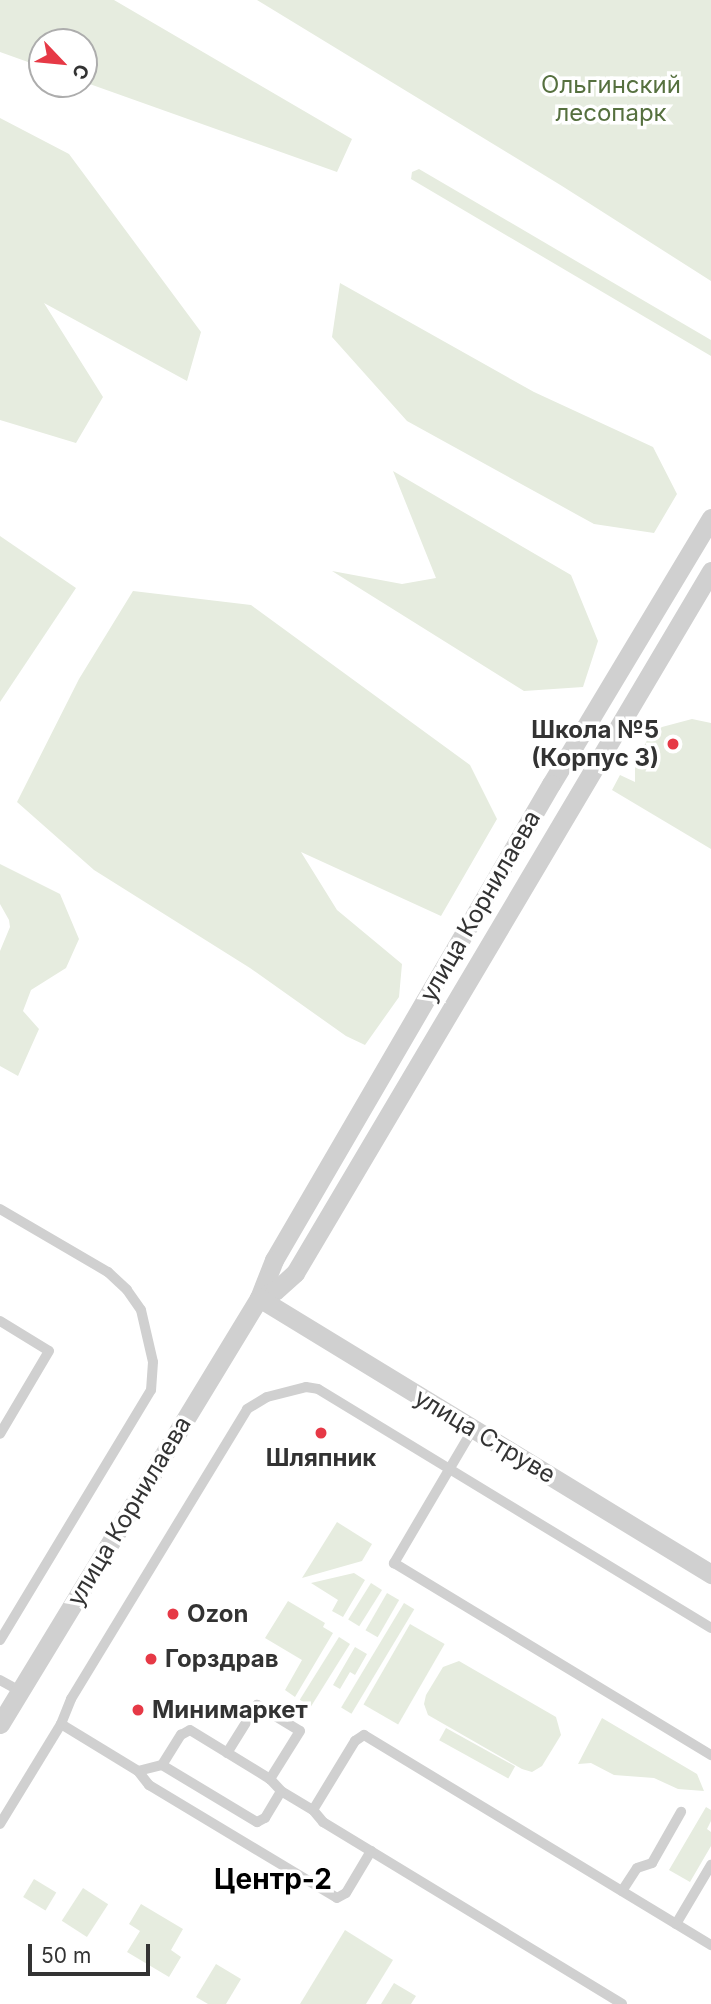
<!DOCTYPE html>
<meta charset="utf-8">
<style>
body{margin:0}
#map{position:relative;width:711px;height:2004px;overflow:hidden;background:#fff;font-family:Inter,sans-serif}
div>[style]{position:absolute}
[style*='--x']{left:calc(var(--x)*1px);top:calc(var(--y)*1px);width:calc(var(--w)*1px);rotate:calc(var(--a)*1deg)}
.green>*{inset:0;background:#e6ecdf;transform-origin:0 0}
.service>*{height:10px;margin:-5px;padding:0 5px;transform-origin:5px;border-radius:5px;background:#d0d0d0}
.minor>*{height:19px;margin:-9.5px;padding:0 9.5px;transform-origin:9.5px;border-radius:9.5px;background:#d0d0d0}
.dots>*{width:19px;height:19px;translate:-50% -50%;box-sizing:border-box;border:4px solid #fff;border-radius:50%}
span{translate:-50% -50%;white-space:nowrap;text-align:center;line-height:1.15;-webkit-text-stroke:7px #fff;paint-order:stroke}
.park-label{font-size:24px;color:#56703f}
.poi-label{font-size:24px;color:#333;font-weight:700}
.right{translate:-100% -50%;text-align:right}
.left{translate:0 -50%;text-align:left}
.street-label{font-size:24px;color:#333}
.quarter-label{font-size:28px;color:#000;font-weight:700}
.north{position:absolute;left:28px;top:28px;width:70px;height:70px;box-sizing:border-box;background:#fff;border:2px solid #adadad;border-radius:50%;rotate:116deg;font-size:19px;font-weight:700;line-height:28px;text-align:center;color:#333}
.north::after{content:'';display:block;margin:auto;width:24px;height:32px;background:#e63946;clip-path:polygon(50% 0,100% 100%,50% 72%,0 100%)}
.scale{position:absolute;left:28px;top:1944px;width:122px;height:32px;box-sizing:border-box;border:4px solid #333;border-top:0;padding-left:9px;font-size:21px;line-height:24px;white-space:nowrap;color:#333;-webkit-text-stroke:5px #fff;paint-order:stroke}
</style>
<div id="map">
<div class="green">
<i style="clip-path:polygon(0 0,114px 0,352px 139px,337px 172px,84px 82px,84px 42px,42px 42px,42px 67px,0 52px)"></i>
<i style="clip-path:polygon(257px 0,711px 0,711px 281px,562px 186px)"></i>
<i style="clip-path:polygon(0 118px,69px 154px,201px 332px,187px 381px,44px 303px,103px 397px,76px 443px,0 420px)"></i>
<i style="clip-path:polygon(419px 169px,711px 340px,711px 356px,411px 179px,412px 172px)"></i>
<i style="clip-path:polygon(340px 283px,534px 392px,653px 447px,677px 494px,654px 533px,594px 524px,407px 421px,332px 337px)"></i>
<i style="clip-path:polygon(393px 471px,571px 575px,598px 641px,583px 687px,524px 691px,332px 571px,402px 584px,436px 578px)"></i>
<i style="clip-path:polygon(0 536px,76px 588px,0 702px)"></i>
<i style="clip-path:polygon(133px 591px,251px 605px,470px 765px,497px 819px,441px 916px,301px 852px,337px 910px,402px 964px,399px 997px,365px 1045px,346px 1036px,250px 968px,94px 870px,17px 802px,79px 679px)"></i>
<i style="clip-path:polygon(692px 719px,711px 723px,711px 849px,612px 790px,620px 775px,635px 782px,635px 762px,650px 735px,662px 727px)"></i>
<i style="clip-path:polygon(0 864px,60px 894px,79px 939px,66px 968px,31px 990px,23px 1011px,39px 1029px,18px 1076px,0 1066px,0 951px,10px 927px,9px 920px,0 904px)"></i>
<i style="clip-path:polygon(337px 1522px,372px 1544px,362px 1561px,302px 1578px)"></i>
<i style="clip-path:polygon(354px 1573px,365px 1580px,343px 1617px,332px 1611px,338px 1600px,311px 1583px)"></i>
<i style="left:371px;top:1583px;width:13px;height:43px;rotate:32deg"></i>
<i style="left:387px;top:1593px;width:14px;height:43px;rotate:30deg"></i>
<i style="clip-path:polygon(288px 1601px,325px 1623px,323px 1627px,333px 1633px,295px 1697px,285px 1690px,302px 1660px,265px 1638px)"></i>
<i style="left:404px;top:1603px;width:12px;height:122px;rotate:31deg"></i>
<i style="left:410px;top:1624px;width:40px;height:93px;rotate:30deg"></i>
<i style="left:339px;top:1637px;width:13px;height:74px;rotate:32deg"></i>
<i style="clip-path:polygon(355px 1647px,367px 1654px,355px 1675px,350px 1672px,340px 1689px,333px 1685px)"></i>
<i style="clip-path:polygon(459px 1661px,556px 1717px,561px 1735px,542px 1766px,532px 1772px,522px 1769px,428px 1715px,424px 1704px,426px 1695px,443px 1667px)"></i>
<i style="clip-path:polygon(602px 1718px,697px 1774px,704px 1791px,678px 1789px,654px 1778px,614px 1775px,591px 1763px,578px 1764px)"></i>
<i style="left:446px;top:1728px;width:79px;height:14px;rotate:29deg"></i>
<i style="clip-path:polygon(706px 1807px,711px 1810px,711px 1821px,707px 1829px,711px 1832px,711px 1846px,690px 1882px,669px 1870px)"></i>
<i style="left:34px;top:1879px;width:26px;height:21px;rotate:31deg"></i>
<i style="left:83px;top:1888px;width:30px;height:39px;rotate:33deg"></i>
<i style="clip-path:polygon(141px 1904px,183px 1929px,171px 1950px,181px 1957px,169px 1977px,127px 1952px,140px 1931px,129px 1924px)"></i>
<i style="clip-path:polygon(345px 1930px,393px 1960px,366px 2004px,300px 2004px)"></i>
<i style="clip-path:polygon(216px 1964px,241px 1979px,226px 2004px,208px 2004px,196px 1997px)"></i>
<i style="clip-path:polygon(394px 1983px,416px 1996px,411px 2004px,381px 2004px)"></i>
</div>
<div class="service">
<i style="--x:0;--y:1209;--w:125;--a:30.3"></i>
<i style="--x:108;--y:1272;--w:26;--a:43"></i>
<i style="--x:127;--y:1290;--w:24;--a:55"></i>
<i style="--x:141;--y:1310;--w:53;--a:77"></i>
<i style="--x:153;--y:1362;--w:28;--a:94"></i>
<i style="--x:151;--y:1390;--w:292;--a:121.1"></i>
<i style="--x:0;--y:1321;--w:57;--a:31.5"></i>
<i style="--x:49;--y:1351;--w:96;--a:120.6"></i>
<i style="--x:473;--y:1429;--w:156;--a:120.5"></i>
<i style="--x:394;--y:1563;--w:371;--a:31.2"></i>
<i style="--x:0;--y:1680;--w:23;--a:29"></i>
<i style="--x:61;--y:1724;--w:90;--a:31.4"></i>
<i style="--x:138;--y:1771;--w:25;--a:-14"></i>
<i style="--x:162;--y:1765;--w:111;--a:31"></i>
<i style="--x:257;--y:1822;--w:9;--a:-27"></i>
<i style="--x:265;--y:1818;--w:31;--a:-59"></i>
<i style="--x:281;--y:1791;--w:37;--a:31"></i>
<i style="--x:313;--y:1810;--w:16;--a:50"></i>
<i style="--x:323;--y:1822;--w:350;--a:31.3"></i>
<i style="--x:227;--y:1753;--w:57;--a:-58"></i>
<i style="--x:257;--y:1705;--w:50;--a:31.2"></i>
<i style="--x:300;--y:1731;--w:57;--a:122"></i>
<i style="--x:162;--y:1765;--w:36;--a:-58"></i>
<i style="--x:181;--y:1735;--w:10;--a:-29"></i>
<i style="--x:190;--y:1730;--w:94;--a:31.5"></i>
<i style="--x:270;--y:1779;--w:16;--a:47"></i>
<i style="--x:138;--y:1771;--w:18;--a:52"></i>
<i style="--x:149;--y:1785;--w:219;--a:31"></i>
<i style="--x:337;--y:1898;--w:10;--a:-29"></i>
<i style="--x:346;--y:1893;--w:49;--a:-59.2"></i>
<i style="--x:313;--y:1810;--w:81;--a:-58.7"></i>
<i style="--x:355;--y:1741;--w:11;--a:-34"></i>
<i style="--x:364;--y:1735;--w:406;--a:31.2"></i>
<i style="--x:0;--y:1824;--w:117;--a:-58.6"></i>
<i style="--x:61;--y:1724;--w:27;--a:-68"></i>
<i style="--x:71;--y:1699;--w:339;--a:-58.7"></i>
<i style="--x:247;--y:1409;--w:23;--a:-31"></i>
<i style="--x:267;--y:1397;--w:40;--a:-14.4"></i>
<i style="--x:306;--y:1387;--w:12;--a:9"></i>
<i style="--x:318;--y:1389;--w:460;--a:31.3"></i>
<i style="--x:622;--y:1891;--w:27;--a:-57"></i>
<i style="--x:637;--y:1868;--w:16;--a:-18"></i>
<i style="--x:652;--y:1863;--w:59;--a:-60.4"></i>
<i style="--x:676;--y:1924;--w:69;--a:-59.3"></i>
</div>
<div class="minor">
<i style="--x:711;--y:518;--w:310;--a:121"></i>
<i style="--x:551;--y:784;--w:551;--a:120.2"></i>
<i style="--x:274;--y:1260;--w:41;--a:111.5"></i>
<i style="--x:259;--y:1298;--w:17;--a:-24"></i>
<i style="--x:275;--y:1291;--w:27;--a:-42"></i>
<i style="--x:295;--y:1273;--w:816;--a:-59.35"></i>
<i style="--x:0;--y:1724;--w:499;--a:-58.7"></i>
<i style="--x:259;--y:1298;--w:530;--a:31.41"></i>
</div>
<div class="dots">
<i style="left:673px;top:744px;background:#e63946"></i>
<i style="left:321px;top:1433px;background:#e63946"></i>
<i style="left:173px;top:1614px;background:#e63946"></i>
<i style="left:151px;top:1659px;background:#e63946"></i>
<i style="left:138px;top:1710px;background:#e63946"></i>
</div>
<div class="park-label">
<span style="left:611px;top:99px">Ольгинский<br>лесопарк</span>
</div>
<div class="poi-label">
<span class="right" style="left:659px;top:744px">Школа №5<br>(Корпус 3)</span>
<span style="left:321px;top:1458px">Шляпник</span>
<span class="left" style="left:187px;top:1614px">Ozon</span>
<span class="left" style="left:165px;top:1659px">Горздрав</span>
<span class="left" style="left:152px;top:1710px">Минимаркет</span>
</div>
<div class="street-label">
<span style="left:480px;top:906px;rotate:-60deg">улица Корнилаева</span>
<span style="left:485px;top:1436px;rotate:31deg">улица Струве</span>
<span style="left:129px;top:1511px;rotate:-59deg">улица Корнилаева</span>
</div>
<div class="quarter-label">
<span style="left:273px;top:1879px">Центр-2</span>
</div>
<div class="north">С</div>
<div class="scale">50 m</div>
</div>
